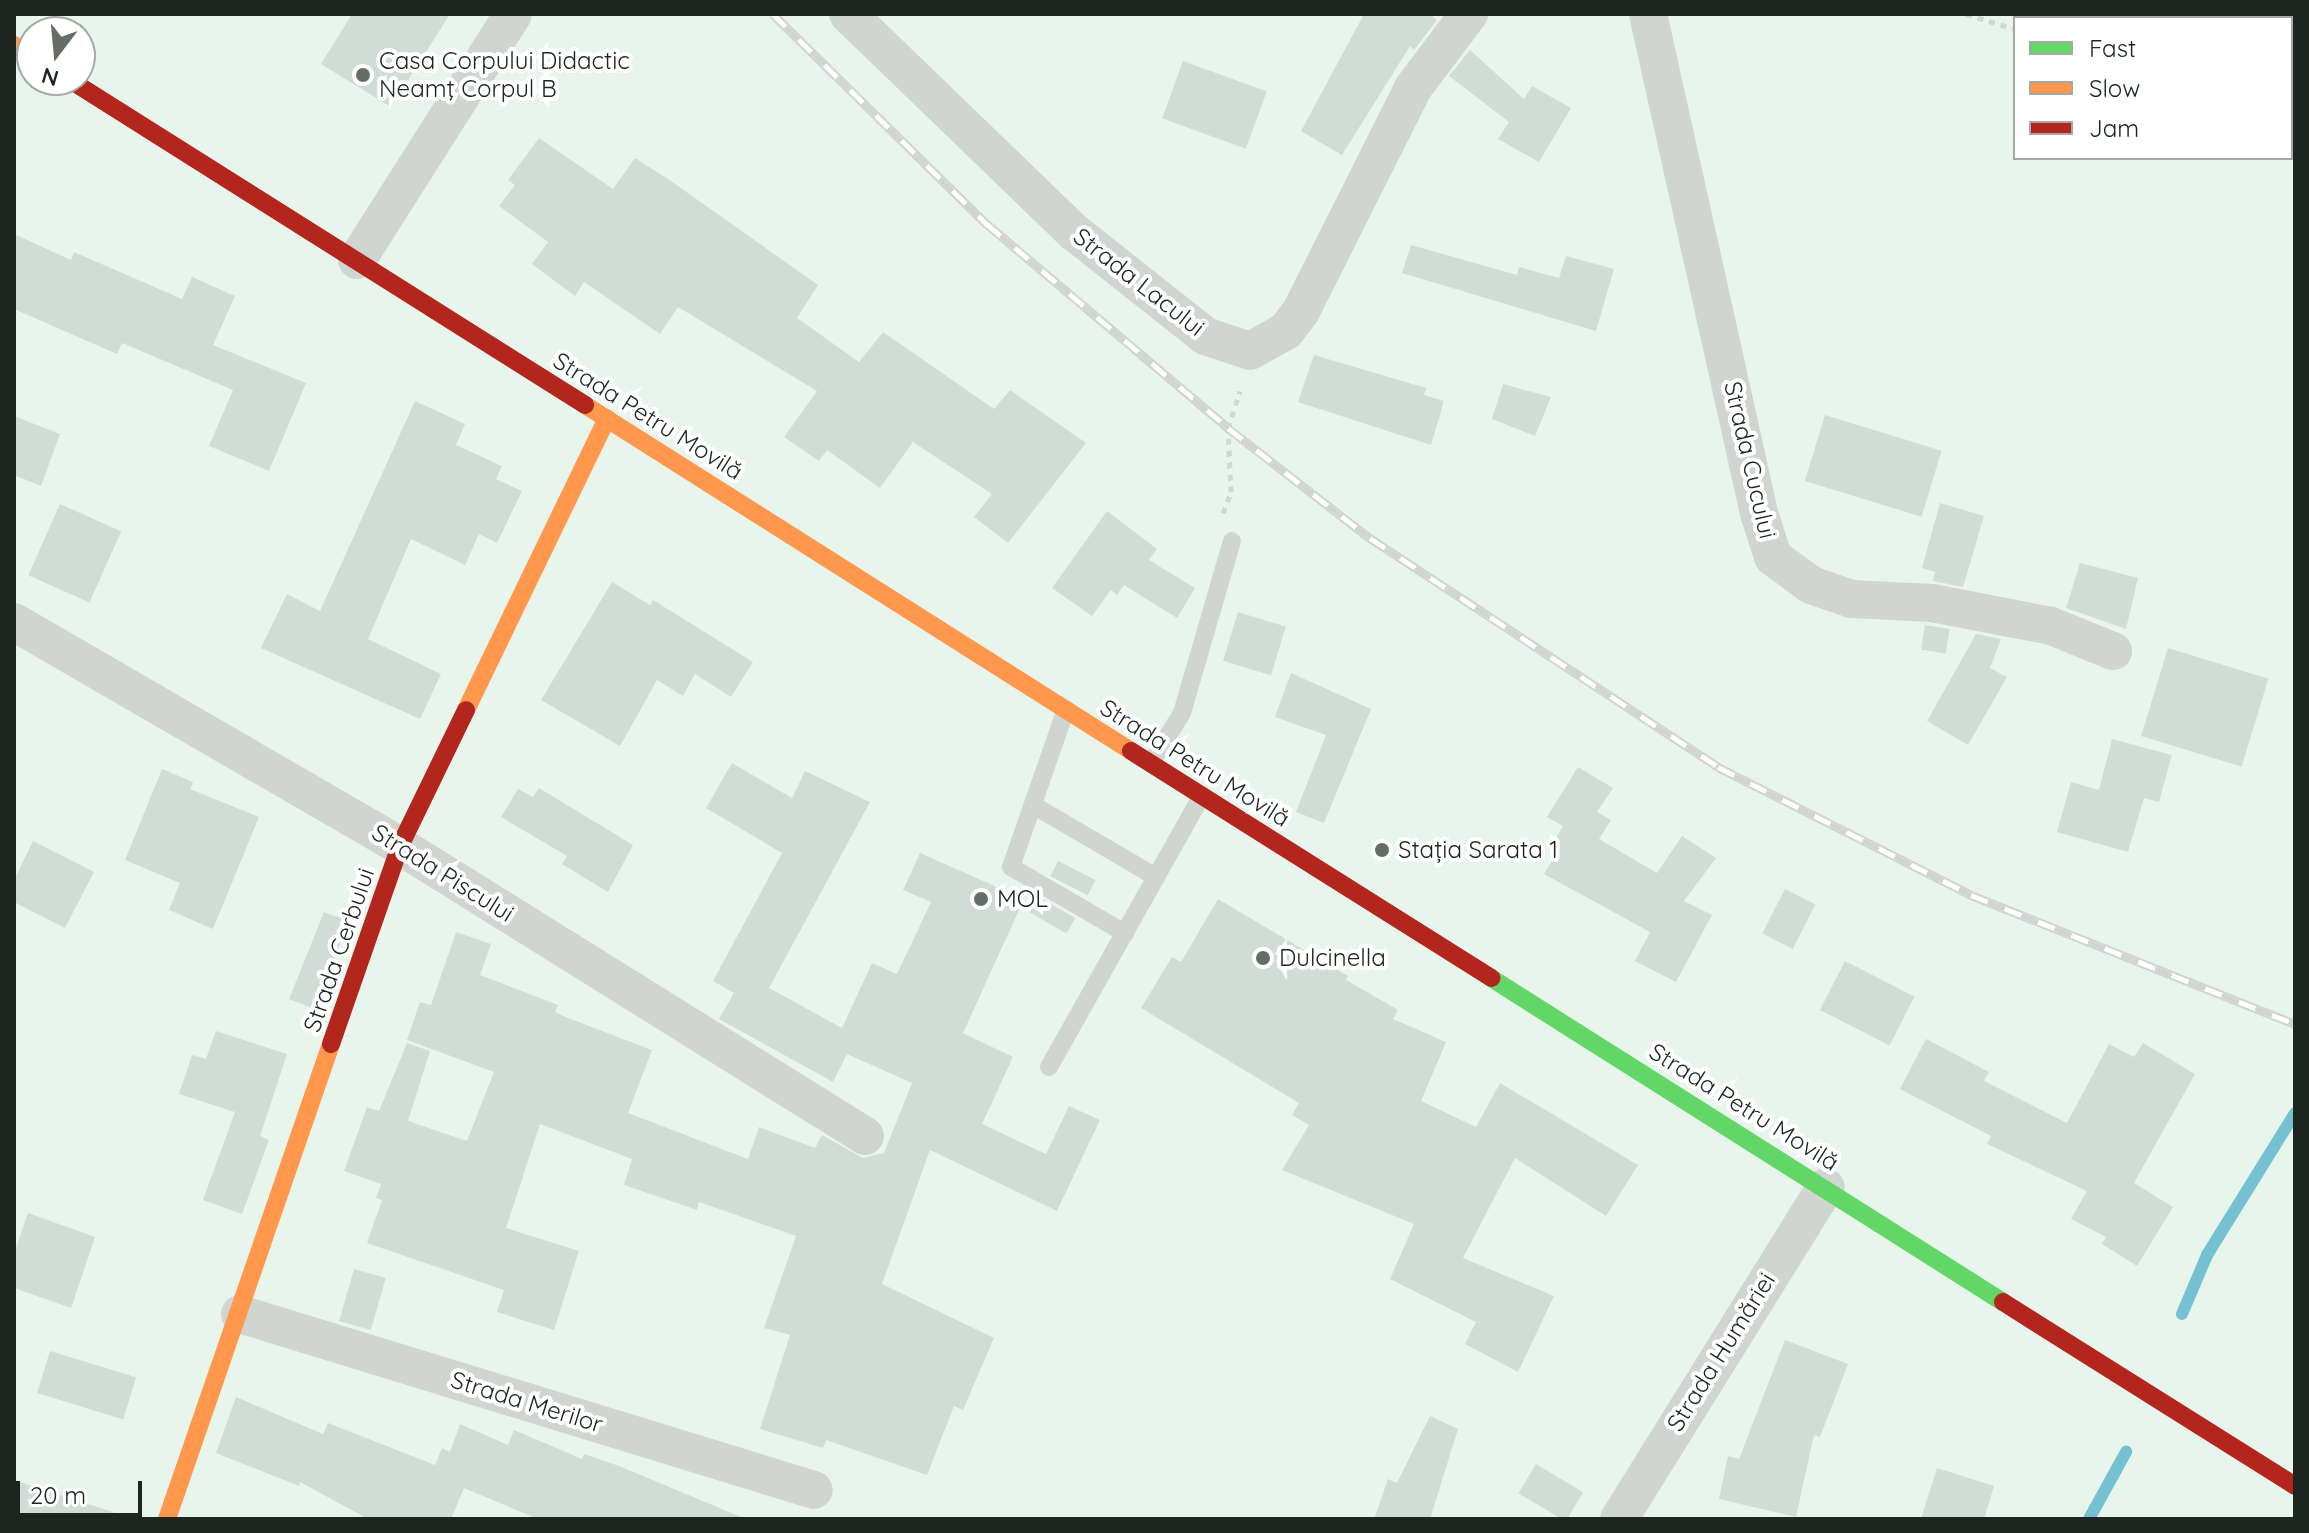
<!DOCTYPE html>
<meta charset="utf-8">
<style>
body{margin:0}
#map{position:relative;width:2309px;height:1533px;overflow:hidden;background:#e8f5ec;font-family:Quicksand,sans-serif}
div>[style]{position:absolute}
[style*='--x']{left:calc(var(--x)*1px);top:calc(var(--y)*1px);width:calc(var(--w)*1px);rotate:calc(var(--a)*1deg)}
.stream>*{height:12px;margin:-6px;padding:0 6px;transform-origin:6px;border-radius:6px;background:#75c0d1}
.building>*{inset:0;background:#d1dcd7;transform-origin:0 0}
.path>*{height:5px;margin-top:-2.5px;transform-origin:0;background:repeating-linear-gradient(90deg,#d3d7d4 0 6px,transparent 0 12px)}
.lane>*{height:18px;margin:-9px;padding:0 9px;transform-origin:9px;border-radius:9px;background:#d1d5d2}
.street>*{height:38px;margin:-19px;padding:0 19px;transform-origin:19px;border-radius:19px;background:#d1d5d2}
.fast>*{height:18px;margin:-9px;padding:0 9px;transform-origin:9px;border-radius:9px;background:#63d668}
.slow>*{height:18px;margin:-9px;padding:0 9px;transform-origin:9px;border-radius:9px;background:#ff974d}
.jam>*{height:18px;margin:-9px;padding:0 9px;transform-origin:9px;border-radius:9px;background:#b3261e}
.rail>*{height:9px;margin-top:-4.5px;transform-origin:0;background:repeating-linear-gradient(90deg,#fff 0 18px,#d0d4d2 0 36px);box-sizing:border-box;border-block:2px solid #d0d4d2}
.dots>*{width:22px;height:22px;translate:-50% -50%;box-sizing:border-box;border:4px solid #fff;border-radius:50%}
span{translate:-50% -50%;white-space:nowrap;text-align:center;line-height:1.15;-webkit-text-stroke:8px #fff;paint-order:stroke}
.poi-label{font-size:24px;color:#1d2520}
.left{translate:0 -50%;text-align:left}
.street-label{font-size:24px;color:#1d2520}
.frame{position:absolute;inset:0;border:16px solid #1d2520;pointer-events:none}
.legend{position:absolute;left:2013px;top:16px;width:280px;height:144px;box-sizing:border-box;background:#fff;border:2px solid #a5a8a6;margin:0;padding:10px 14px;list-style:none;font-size:24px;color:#1d2520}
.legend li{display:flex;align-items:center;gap:16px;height:40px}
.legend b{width:40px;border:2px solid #a5a8a6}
.north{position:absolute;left:16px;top:16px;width:80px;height:80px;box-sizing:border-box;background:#fff;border:2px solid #a5a8a6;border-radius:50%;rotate:196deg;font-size:22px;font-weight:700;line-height:32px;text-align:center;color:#1d2520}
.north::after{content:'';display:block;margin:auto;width:28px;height:36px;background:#646e67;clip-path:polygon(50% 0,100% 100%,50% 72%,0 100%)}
.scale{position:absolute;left:16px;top:1481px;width:126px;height:36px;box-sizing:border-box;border:4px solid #1d2520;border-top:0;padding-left:10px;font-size:24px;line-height:28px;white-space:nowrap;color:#1d2520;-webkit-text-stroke:6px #fff;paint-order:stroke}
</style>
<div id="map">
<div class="stream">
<i style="--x:2182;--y:1314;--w:64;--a:-67"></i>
<i style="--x:2207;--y:1255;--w:167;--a:-58.2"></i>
<i style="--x:2089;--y:1519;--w:77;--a:-61.1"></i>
</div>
<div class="building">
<i style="clip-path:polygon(352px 14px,450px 14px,391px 107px,321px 64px)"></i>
<i style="clip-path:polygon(1364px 14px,1430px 14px,1437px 20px,1414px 50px,1410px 46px,1342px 155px,1301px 131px)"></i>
<i style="clip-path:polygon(1470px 50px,1524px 99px,1532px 86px,1571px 108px,1539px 162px,1498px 139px,1509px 122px,1449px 76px)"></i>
<i style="left:1183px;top:61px;width:89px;height:61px;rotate:20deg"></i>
<i style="clip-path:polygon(539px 138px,613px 189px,635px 158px,668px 179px,818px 285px,797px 318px,859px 362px,883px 332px,994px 409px,1010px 390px,1086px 443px,1008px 543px,974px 517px,992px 494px,913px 442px,880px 488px,827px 450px,819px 461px,784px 437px,817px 391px,678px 307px,660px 334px,584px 282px,575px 296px,532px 264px,548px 242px,499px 206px,515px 185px,508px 180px)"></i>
<i style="clip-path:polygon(14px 234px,71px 260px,74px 252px,182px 299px,192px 277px,235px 296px,213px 345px,306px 383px,269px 471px,209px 446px,233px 390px,122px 343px,117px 354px,14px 309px)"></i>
<i style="clip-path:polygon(1411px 245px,1517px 275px,1519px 267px,1559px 278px,1566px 256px,1614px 269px,1596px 331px,1402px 273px)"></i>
<i style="clip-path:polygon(1314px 355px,1426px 388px,1424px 395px,1444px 401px,1431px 445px,1298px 402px)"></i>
<i style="clip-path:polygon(1503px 384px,1551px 397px,1535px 436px,1492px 419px)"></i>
<i style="clip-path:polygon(415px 401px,465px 424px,456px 445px,502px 466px,496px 479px,522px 491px,497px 543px,479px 534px,465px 565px,411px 539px,368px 639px,441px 674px,420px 719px,261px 648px,287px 594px,320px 611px)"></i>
<i style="left:1825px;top:415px;width:122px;height:69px;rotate:17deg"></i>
<i style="clip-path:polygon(14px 416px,60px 434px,41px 486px,14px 475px)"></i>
<i style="clip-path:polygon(1940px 503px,1984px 516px,1963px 587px,1933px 581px,1935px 572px,1922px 568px)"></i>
<i style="left:60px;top:504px;width:67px;height:78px;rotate:24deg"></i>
<i style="clip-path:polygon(1107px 511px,1157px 549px,1149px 560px,1195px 588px,1177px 618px,1124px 585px,1117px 595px,1111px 590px,1092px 616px,1052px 588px)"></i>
<i style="clip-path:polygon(2080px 563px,2138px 578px,2126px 629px,2066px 608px)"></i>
<i style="clip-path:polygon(612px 582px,650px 605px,653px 600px,753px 662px,731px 697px,695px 674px,683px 696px,657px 680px,620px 746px,541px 700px)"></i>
<i style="left:1238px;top:612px;width:50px;height:51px;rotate:17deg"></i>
<i style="left:1925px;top:625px;width:25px;height:25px;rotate:9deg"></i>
<i style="clip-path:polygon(1976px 634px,2001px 639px,1990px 668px,2007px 677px,1968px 745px,1927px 721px)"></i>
<i style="left:2168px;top:648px;width:105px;height:92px;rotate:17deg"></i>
<i style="clip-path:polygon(1291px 673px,1371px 709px,1324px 823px,1296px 812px,1326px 735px,1275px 717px)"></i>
<i style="clip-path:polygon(2112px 739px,2172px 755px,2159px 802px,2144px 798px,2128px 852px,2057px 832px,2071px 782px,2099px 790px)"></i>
<i style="clip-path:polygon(732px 763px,792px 798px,805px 771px,870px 802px,769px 988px,842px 1028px,872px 963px,897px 974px,931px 902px,903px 890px,920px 853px,1024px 899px,963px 1033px,1013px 1057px,982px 1124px,1046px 1154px,1069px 1106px,1100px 1120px,1057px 1211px,930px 1150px,882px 1284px,994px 1338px,963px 1410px,954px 1406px,927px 1475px,826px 1440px,823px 1448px,760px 1429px,790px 1335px,764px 1328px,796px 1236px,699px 1202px,697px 1210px,624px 1185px,632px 1159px,540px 1124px,506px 1228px,579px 1251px,554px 1330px,497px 1312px,504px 1290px,367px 1243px,382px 1200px,376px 1198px,381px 1184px,344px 1171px,367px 1107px,379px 1111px,407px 1043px,430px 1051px,408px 1121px,467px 1141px,494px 1072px,407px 1040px,420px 1002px,431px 1005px,456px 932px,491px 944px,480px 975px,558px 1005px,555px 1012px,563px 1016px,652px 1050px,628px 1113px,748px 1159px,759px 1127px,815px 1148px,822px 1135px,863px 1158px,884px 1153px,912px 1083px,847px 1054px,833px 1082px,719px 1019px,734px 993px,713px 981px,782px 853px,706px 808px)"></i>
<i style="clip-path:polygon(1578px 767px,1613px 788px,1597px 812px,1611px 820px,1599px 839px,1657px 873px,1682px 836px,1716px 858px,1684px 901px,1712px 915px,1676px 982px,1635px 961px,1650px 932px,1544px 874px,1557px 852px,1550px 848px,1563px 826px,1547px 817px)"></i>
<i style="clip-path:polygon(162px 769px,193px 782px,190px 789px,259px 817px,213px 929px,169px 910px,180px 883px,125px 860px)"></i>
<i style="clip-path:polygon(539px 788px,633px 845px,608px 892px,562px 864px,567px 856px,501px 817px,518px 789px,533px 797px)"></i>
<i style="clip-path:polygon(33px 841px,94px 872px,65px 928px,14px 902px,14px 880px)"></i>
<i style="left:1058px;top:861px;width:42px;height:17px;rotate:27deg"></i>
<i style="left:1785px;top:889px;width:34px;height:50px;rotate:27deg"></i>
<i style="left:1039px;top:897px;width:42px;height:18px;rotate:30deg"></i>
<i style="clip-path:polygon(1218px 899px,1348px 976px,1346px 980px,1398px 1010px,1393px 1019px,1446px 1042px,1421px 1101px,1476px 1127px,1500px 1083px,1638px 1165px,1606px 1216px,1515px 1158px,1463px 1258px,1554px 1296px,1518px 1372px,1465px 1344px,1476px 1322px,1390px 1279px,1414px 1224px,1282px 1170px,1309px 1125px,1292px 1115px,1299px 1103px,1141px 1008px,1172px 957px,1181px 962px)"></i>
<i style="clip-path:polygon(324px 912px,348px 921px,317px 1010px,289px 999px)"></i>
<i style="left:1845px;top:961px;width:78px;height:55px;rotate:27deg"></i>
<i style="clip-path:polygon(216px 1031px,287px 1054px,260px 1136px,269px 1140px,242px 1214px,203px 1200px,235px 1112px,179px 1094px,192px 1055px,206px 1059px)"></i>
<i style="clip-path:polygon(1926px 1039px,1989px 1072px,1984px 1081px,2067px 1123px,2109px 1044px,2134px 1057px,2143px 1043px,2195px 1074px,2134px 1183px,2173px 1207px,2137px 1266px,2102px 1244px,2106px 1237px,2071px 1219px,2087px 1191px,1987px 1144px,1991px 1136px,1900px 1089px)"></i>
<i style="clip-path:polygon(28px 1213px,95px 1237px,71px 1308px,14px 1288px,14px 1254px)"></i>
<i style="left:354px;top:1269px;width:33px;height:54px;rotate:16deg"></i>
<i style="clip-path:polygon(1785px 1340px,1848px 1364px,1820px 1437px,1814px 1435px,1796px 1517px,1719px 1499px,1728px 1456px,1739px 1459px)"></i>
<i style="left:50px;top:1351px;width:90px;height:44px;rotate:17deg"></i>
<i style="clip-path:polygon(236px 1397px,323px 1434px,328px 1423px,435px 1465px,442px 1448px,450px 1452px,460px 1424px,508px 1445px,514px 1430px,582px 1459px,584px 1454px,619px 1466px,746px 1519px,538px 1519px,464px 1488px,451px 1519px,368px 1519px,300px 1482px,299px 1486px,216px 1453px)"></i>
<i style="clip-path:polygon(1430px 1416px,1458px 1429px,1430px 1519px,1374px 1519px,1388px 1479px,1397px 1483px)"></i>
<i style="left:1536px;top:1464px;width:55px;height:34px;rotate:31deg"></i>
<i style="clip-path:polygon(1937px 1468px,1994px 1486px,1984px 1519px,1921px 1519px)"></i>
<i style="clip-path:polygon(14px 1480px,113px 1512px,112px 1519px,14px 1519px)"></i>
</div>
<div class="path">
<i style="--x:1966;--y:14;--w:51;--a:17"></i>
<i style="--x:2283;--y:18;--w:5;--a:-53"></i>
<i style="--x:1223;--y:513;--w:22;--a:-69"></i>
<i style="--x:1231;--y:492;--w:64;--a:-92.7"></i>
<i style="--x:1228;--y:428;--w:39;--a:-72"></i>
</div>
<div class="lane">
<i style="--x:1066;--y:709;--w:167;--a:109.2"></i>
<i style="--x:1011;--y:867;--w:132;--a:30.1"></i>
<i style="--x:1151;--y:763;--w:59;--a:-58.2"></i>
<i style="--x:1182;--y:713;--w:179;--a:-73.8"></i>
<i style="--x:1033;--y:805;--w:143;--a:30.3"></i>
<i style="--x:1049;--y:1067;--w:312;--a:-60.6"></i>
</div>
<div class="street">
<i style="--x:848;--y:14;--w:314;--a:44"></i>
<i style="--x:1074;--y:232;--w:167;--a:38.4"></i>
<i style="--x:1205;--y:336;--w:47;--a:18.4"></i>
<i style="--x:1250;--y:351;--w:41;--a:-29.1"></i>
<i style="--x:1286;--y:331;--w:25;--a:-53"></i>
<i style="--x:1301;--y:311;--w:250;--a:-63.3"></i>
<i style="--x:1413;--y:88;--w:93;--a:-52.9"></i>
<i style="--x:1648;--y:14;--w:511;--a:77.46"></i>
<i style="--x:1759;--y:513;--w:46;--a:72.3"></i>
<i style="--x:1773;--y:557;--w:47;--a:36.4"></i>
<i style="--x:1811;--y:585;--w:43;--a:18.9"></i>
<i style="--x:1852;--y:599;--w:80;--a:2.9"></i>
<i style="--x:1932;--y:603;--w:121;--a:10.9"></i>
<i style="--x:2051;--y:626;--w:67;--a:22"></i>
<i style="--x:357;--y:260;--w:291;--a:-57.6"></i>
<i style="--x:14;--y:622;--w:446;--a:30.1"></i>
<i style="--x:400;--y:846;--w:548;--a:31.95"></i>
<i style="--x:240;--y:1314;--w:600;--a:17.05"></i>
<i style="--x:1619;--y:1519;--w:391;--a:-58.1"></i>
</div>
<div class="fast">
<i style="--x:1491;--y:978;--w:606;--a:32.33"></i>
</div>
<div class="slow">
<i style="--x:14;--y:45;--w:21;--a:31"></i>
<i style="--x:585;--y:405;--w:646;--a:32.36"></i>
<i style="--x:466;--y:710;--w:324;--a:-64.2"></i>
<i style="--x:167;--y:1519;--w:503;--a:-70.95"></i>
</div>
<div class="jam">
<i style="--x:70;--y:80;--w:609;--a:32.25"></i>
<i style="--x:1131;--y:751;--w:426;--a:32.2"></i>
<i style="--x:331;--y:1044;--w:210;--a:-70.8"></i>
<i style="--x:400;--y:846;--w:151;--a:-64.1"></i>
<i style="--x:2003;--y:1302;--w:345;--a:32.2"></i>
</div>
<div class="rail">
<i style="--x:773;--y:14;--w:300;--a:44.5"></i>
<i style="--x:987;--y:224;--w:316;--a:40.2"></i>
<i style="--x:1228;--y:428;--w:180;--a:37.8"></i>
<i style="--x:1370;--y:538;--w:417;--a:33.3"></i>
<i style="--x:1718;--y:767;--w:284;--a:26.8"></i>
<i style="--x:1971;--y:895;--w:349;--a:21.7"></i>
</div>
<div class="dots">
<i style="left:363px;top:75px;background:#646e67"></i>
<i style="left:1382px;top:850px;background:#646e67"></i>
<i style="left:981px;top:899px;background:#646e67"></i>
<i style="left:1263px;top:958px;background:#646e67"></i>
</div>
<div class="poi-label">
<span class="left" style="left:379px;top:75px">Casa Corpului Didactic<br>Neamţ Corpul B</span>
<span class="left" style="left:1398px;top:850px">Stația Sarata 1</span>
<span class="left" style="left:997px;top:899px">MOL</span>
<span class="left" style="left:1279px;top:958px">Dulcinella</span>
</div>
<div class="street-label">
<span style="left:1139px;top:282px;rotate:38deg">Strada Lacului</span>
<span style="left:648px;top:416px;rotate:32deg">Strada Petru Movilă</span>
<span style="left:1750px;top:460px;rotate:77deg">Strada Cucului</span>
<span style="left:1195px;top:763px;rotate:32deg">Strada Petru Movilă</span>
<span style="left:443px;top:873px;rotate:32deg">Strada Piscului</span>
<span style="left:339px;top:950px;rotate:-71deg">Strada Cerbului</span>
<span style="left:1744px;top:1107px;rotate:32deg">Strada Petru Movilă</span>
<span style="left:1721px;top:1352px;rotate:-58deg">Strada Humăriei</span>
<span style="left:527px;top:1402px;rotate:17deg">Strada Merilor</span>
</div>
<div class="frame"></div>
<ul class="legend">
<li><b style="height:10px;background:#63d668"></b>Fast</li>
<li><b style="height:10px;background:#ff974d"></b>Slow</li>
<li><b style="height:10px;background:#b3261e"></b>Jam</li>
</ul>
<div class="north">N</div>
<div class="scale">20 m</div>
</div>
